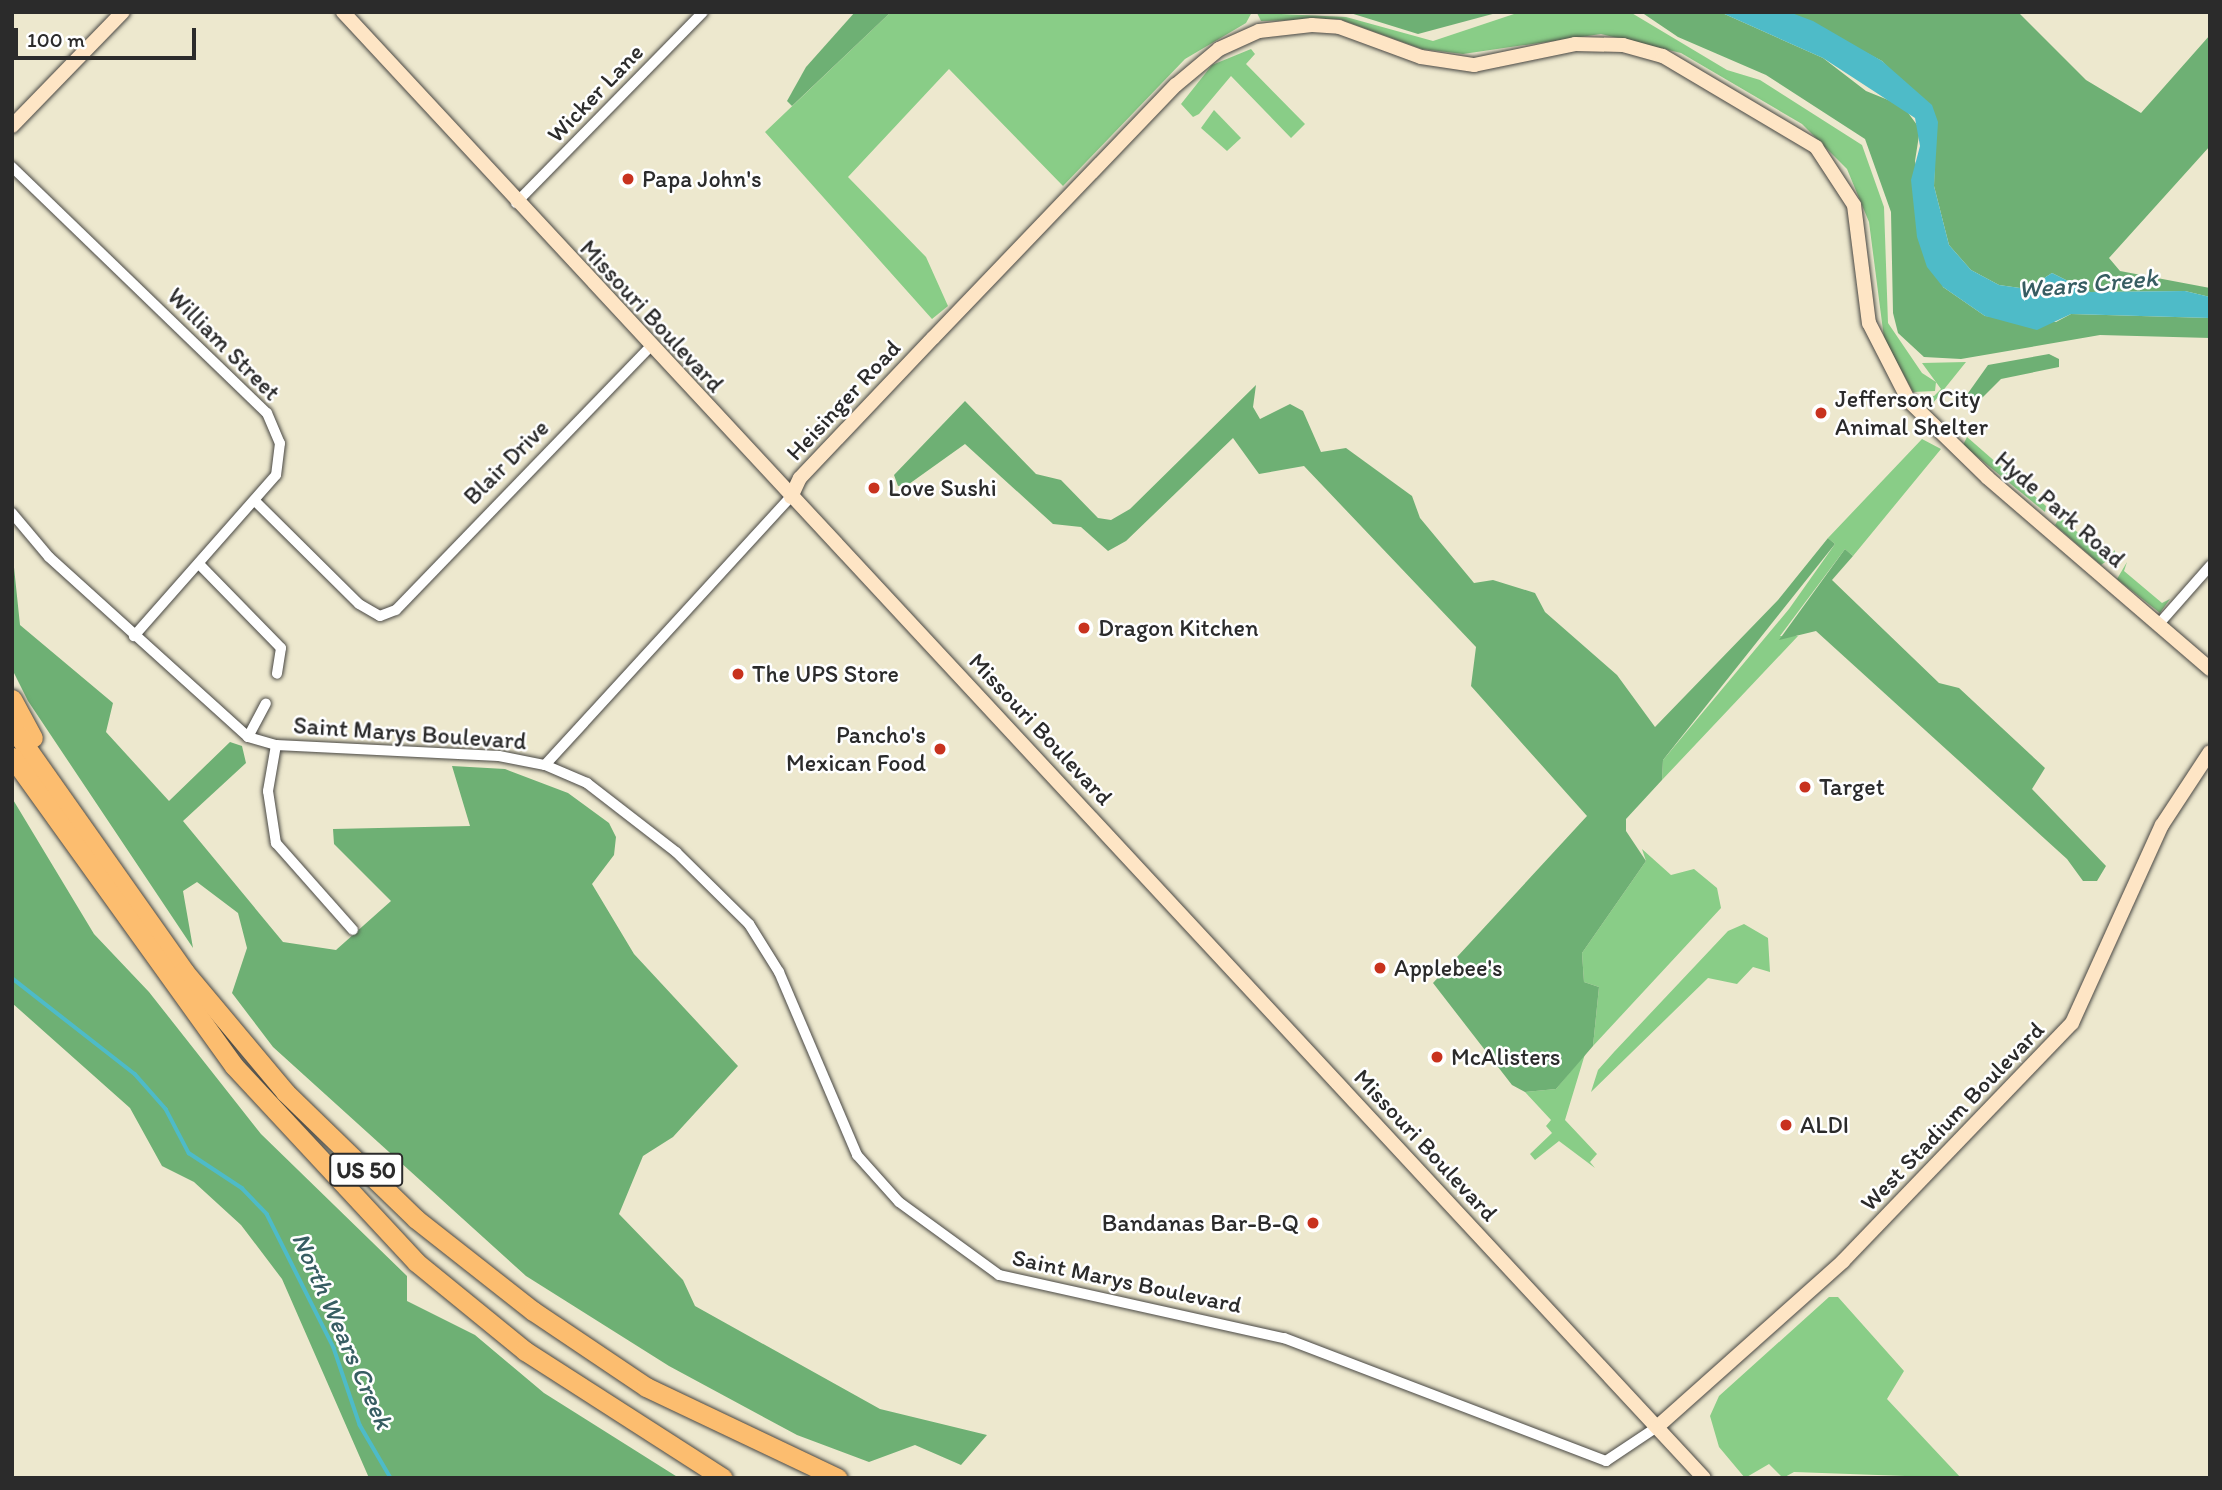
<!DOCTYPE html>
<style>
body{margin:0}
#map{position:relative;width:2222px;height:1490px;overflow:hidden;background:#ede8ce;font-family:Itim,sans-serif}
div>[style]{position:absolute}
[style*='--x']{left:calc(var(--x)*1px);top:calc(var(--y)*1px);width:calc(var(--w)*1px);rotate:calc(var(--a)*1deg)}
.green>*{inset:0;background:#89cd87}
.forest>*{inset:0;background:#6eb074}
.water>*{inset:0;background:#4ebbc8}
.stream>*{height:3.5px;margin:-1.75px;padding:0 1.75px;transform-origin:1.75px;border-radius:1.75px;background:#4ebbc8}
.roads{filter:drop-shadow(0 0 2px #484743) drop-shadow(0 0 2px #484743)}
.street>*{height:10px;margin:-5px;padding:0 5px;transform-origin:5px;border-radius:5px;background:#fff}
.secondary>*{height:14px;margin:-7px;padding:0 7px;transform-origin:7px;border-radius:7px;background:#fee5c5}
.highway>*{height:19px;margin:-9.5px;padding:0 9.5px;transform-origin:9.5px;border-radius:9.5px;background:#fcbd6f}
.dots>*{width:19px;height:19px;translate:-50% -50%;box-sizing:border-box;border:4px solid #fff;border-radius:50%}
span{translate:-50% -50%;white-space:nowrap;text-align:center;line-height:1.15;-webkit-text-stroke:5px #fff;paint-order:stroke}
.shield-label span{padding:2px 5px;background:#fff;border:2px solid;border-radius:5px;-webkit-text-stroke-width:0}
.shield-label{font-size:23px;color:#2b2b2b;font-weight:700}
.street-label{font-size:24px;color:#2b2b2b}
.poi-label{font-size:24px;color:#2b2b2b}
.left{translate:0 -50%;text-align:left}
.right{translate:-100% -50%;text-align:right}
.water-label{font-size:26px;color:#375d62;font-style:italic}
.frame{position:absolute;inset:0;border:14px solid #2b2b2b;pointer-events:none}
.scale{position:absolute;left:14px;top:28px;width:182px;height:32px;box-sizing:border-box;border:4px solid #2b2b2b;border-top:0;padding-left:9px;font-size:21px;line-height:24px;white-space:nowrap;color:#2b2b2b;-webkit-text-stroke:5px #fff;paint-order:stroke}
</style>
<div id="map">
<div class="green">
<i style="clip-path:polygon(891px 12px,1252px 12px,1246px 23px,1185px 59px,1063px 186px,949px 69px,848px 177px,926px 257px,948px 306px,932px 319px,765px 132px)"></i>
<i style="clip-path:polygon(1520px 12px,1630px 12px,1727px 70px,1760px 80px,1862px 145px,1884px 207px,1888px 323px,1922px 373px,1936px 382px,1935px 391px,1913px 392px,1884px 338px,1869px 222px,1847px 169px,1802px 124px,1681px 53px,1601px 34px,1463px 54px,1422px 49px,1339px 19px,1261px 21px,1257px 13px,1346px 17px,1433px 41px)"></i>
<i style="clip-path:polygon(1251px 49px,1255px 54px,1246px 64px,1305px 124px,1291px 138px,1231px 76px,1199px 114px,1193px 117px,1181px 104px,1212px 65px)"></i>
<i style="clip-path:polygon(1214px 110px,1241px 138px,1227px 151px,1201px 128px)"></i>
<i style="clip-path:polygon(1966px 362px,1933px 403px,1921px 403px,1921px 394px,1934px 396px,1941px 389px,1922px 363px)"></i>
<i style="clip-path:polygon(1967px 437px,2046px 506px,2045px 512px,1963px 445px)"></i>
<i style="clip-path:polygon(1922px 439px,1941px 449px,1853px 556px,1845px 549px,1780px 636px,1798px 636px,1662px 780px,1663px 760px,1789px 609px,1835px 544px,1828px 538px)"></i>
<i style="clip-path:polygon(2060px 517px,2107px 558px,2115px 550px,2115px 555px,2101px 565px,2055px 525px)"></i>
<i style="clip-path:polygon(2127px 562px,2124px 571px,2162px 603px,2170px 599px,2160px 613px,2117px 579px)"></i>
<i style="clip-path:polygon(1642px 849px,1671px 875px,1694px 869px,1717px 888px,1721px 908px,1593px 1046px,1599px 987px,1584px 982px,1582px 953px,1646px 861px)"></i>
<i style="clip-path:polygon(1744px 924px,1768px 938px,1770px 972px,1753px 967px,1737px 984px,1708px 978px,1591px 1092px,1598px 1070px,1614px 1052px,1728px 931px)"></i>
<i style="clip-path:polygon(1585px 1054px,1565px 1120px,1597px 1154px,1590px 1162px,1595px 1168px,1559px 1141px,1535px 1160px,1530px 1154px,1552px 1133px,1546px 1126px,1551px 1120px,1525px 1092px,1556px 1089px)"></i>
<i style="clip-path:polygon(1829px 1297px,1838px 1297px,1904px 1371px,1887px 1399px,1961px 1478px,1794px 1472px,1783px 1478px,1769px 1464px,1745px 1478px,1719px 1447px,1710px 1416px,1719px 1396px)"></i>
</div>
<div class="forest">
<i style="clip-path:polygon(855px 12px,891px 12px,792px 106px,787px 101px,806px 67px)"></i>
<i style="clip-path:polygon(1347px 12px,1500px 12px,1418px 34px)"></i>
<i style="clip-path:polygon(1641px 12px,1720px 12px,1823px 58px,1866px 91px,1903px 106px,1920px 129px,1915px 161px,1943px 287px,1985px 316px,2056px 322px,2071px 314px,2210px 318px,2210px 338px,2100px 335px,1961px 359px,1924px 357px,1898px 333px,1893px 313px,1891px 212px,1865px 139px,1766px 75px,1678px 37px)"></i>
<i style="clip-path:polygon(1789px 12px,2018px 12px,2086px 80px,2141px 113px,2210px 35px,2210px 146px,2109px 258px,2120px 271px,2210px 288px,2210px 297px,2185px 291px,2090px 292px,2052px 273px,2027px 289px,1999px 285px,1971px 270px,1949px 245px,1934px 186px,1935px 156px,1899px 79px,1882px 61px)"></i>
<i style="clip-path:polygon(2049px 354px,2059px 359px,2059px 367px,2001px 379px,1975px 405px,1969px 403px,1966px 396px,1988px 365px)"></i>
<i style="clip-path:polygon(1256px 385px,1253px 407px,1260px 419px,1290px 404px,1303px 411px,1321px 452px,1346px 448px,1412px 496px,1420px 518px,1474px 583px,1493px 580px,1535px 593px,1545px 612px,1617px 675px,1655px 727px,1778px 600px,1828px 538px,1835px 544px,1663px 760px,1662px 780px,1626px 819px,1626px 831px,1646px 861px,1582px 953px,1584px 982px,1599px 987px,1593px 1046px,1556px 1089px,1525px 1092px,1512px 1085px,1433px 983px,1587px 816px,1471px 686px,1476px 647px,1304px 466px,1259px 474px,1233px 438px,1126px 541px,1108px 551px,1081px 527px,1053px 524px,965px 444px,909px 484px,898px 486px,894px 475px,965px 401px,1036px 474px,1061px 480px,1098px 518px,1111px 520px,1130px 509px)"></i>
<i style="clip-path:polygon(12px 548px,20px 625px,113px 703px,106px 732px,169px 801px,230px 742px,242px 746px,246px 763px,183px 821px,283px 942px,336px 950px,391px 901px,334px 844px,333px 829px,470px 826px,452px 766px,505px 769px,568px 793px,609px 823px,616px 837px,614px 855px,592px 884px,634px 954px,738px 1066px,673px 1137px,643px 1156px,619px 1214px,683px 1280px,695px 1306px,880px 1409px,987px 1435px,961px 1465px,915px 1445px,869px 1462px,797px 1435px,669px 1366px,526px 1276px,273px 1047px,232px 993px,247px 948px,238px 913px,197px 882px,183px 891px,193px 948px,28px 701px,12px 669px)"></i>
<i style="clip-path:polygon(1845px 549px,1853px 556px,1832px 580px,1939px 683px,1959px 688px,2045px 768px,2032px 789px,2106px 866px,2097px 881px,2083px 881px,2067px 859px,1816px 631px,1779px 640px)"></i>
<i style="clip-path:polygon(12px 798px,94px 934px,149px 992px,261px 1134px,407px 1276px,407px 1301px,475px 1335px,544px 1393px,679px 1478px,369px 1478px,282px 1279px,241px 1225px,194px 1182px,162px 1166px,130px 1108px,12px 1003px)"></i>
</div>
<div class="water">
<i style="clip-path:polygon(1720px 12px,1789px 12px,1813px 21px,1882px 61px,1932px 105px,1938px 122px,1934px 186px,1949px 245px,1971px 270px,1999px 285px,2027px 289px,2052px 273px,2090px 292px,2185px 291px,2210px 297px,2210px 318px,2071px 314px,2037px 330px,1985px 316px,1943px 287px,1927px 267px,1917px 237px,1911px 180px,1920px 146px,1915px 118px,1823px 58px)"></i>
</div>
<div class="stream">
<i style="--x:12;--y:978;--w:156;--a:38"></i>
<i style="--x:135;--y:1074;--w:47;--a:48.5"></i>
<i style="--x:166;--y:1109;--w:50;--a:62.4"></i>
<i style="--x:189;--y:1153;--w:64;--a:33.4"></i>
<i style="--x:242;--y:1188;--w:36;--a:46"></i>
<i style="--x:267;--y:1214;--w:150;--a:63.4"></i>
<i style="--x:334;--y:1348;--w:81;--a:71.3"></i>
<i style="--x:360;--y:1425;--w:61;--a:59.7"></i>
</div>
<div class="roads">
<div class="street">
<i style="--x:12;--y:167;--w:354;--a:44"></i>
<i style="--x:267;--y:413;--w:33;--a:67"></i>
<i style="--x:280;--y:443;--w:32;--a:97"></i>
<i style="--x:276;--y:475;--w:215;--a:131.4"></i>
<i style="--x:516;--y:203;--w:267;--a:-45.6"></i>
<i style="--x:255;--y:501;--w:146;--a:44.7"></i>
<i style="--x:359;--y:604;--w:24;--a:30"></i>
<i style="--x:380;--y:616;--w:17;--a:-21"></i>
<i style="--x:396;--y:610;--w:366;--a:-46"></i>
<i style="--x:12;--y:513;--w:57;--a:49.9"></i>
<i style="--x:49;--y:557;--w:268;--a:42.1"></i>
<i style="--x:248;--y:737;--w:29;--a:16"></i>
<i style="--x:276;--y:745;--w:223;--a:2.8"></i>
<i style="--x:499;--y:756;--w:47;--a:11.1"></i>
<i style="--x:545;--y:765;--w:46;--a:23.2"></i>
<i style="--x:587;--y:783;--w:113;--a:37.8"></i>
<i style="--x:676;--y:852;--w:103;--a:44.6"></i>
<i style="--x:749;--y:924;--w:57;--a:58"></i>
<i style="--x:779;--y:972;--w:199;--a:66.9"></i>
<i style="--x:857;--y:1155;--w:63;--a:48.2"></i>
<i style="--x:899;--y:1202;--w:124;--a:36.1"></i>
<i style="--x:999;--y:1275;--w:292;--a:12.5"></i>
<i style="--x:1284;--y:1338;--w:345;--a:20.9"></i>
<i style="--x:1606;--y:1461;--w:61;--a:-33.7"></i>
<i style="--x:200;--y:565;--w:116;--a:45.7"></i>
<i style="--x:281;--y:648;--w:26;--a:99"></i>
<i style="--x:2158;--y:625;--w:79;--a:-48.6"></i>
<i style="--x:248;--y:737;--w:38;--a:-62"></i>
<i style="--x:276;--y:745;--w:47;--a:99.9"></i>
<i style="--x:268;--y:791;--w:53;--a:81.3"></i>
<i style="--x:276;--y:843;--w:116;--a:48.5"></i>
<i style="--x:545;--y:765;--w:364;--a:-47.5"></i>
</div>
<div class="secondary">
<i style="--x:343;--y:12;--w:2000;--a:47.13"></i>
<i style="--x:12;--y:126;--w:159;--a:-45.8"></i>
<i style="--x:791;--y:497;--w:21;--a:-65"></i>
<i style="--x:800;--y:478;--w:193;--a:-46.5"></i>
<i style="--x:933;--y:338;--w:351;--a:-46.2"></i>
<i style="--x:1176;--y:85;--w:56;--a:-39.9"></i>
<i style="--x:1219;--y:49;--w:44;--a:-24.2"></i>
<i style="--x:1259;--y:31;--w:53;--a:-6.5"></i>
<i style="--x:1312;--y:25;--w:27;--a:4"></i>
<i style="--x:1339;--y:27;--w:87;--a:20.1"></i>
<i style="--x:1421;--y:57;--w:54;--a:8.6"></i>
<i style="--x:1474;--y:65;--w:103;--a:-11.7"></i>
<i style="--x:1575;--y:44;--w:48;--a:1.2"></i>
<i style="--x:1623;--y:45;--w:41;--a:15.4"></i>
<i style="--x:1663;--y:56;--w:178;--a:30.7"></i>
<i style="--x:1816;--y:147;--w:69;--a:56.8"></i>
<i style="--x:1854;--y:205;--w:119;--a:82.8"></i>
<i style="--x:1869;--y:323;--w:88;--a:62.9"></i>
<i style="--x:1909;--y:401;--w:110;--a:44.3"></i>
<i style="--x:1988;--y:478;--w:293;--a:40.7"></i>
<i style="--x:1657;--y:1427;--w:249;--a:-41.7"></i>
<i style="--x:1843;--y:1261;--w:330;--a:-46.1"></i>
<i style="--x:2072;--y:1023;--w:217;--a:-65.6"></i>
<i style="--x:2162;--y:825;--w:87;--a:-56.7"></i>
</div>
<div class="highway">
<i style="--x:12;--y:699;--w:44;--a:61.7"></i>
<i style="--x:12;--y:727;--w:299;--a:54.8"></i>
<i style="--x:184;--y:971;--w:158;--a:50.1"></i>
<i style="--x:285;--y:1092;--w:182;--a:44.1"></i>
<i style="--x:416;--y:1219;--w:149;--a:38.2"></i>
<i style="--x:533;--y:1311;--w:136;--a:33.9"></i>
<i style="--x:646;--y:1387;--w:212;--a:25.4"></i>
<i style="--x:12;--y:757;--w:380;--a:54.3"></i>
<i style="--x:234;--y:1066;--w:267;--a:47.1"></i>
<i style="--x:416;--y:1262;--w:141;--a:39.2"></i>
<i style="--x:525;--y:1351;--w:235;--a:32.7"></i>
</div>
</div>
<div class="dots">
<i style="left:628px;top:179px;background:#c8321e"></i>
<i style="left:1821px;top:413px;background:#c8321e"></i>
<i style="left:874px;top:488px;background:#c8321e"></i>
<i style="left:1084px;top:628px;background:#c8321e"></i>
<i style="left:738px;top:674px;background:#c8321e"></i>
<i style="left:940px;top:749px;background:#c8321e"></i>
<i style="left:1805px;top:787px;background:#c8321e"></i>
<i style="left:1380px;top:968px;background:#c8321e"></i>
<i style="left:1437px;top:1057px;background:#c8321e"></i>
<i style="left:1786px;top:1125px;background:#c8321e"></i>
<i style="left:1313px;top:1223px;background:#c8321e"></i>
</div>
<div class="shield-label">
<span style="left:366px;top:1170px">US 50</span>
</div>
<div class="street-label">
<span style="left:595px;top:93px;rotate:-46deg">Wicker Lane</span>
<span style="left:652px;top:316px;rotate:47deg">Missouri Boulevard</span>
<span style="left:224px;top:344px;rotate:45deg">William Street</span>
<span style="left:843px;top:400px;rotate:-47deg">Heisinger Road</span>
<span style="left:506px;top:462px;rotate:-45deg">Blair Drive</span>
<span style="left:2060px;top:509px;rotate:41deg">Hyde Park Road</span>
<span style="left:1041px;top:729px;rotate:47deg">Missouri Boulevard</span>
<span style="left:410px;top:733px;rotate:4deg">Saint Marys Boulevard</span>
<span style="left:1952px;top:1116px;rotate:-46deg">West Stadium Boulevard</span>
<span style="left:1426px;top:1145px;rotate:47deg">Missouri Boulevard</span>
<span style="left:1127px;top:1281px;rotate:12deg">Saint Marys Boulevard</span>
</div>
<div class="poi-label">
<span class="left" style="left:642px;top:179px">Papa John's</span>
<span class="left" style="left:1835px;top:413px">Jefferson City<br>Animal Shelter</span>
<span class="left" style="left:888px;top:488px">Love Sushi</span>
<span class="left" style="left:1098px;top:628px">Dragon Kitchen</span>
<span class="left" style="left:752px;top:674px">The UPS Store</span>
<span class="right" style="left:926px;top:749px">Pancho's<br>Mexican Food</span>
<span class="left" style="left:1819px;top:787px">Target</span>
<span class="left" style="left:1394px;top:968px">Applebee's</span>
<span class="left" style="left:1451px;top:1057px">McAlisters</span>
<span class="left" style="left:1800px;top:1125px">ALDI</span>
<span class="right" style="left:1299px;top:1223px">Bandanas Bar-B-Q</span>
</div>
<div class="water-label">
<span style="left:2088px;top:284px;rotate:-5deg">Wears Creek</span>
<span style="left:342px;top:1331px;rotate:66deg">North Wears Creek</span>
</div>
<div class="frame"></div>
<div class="scale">100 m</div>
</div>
